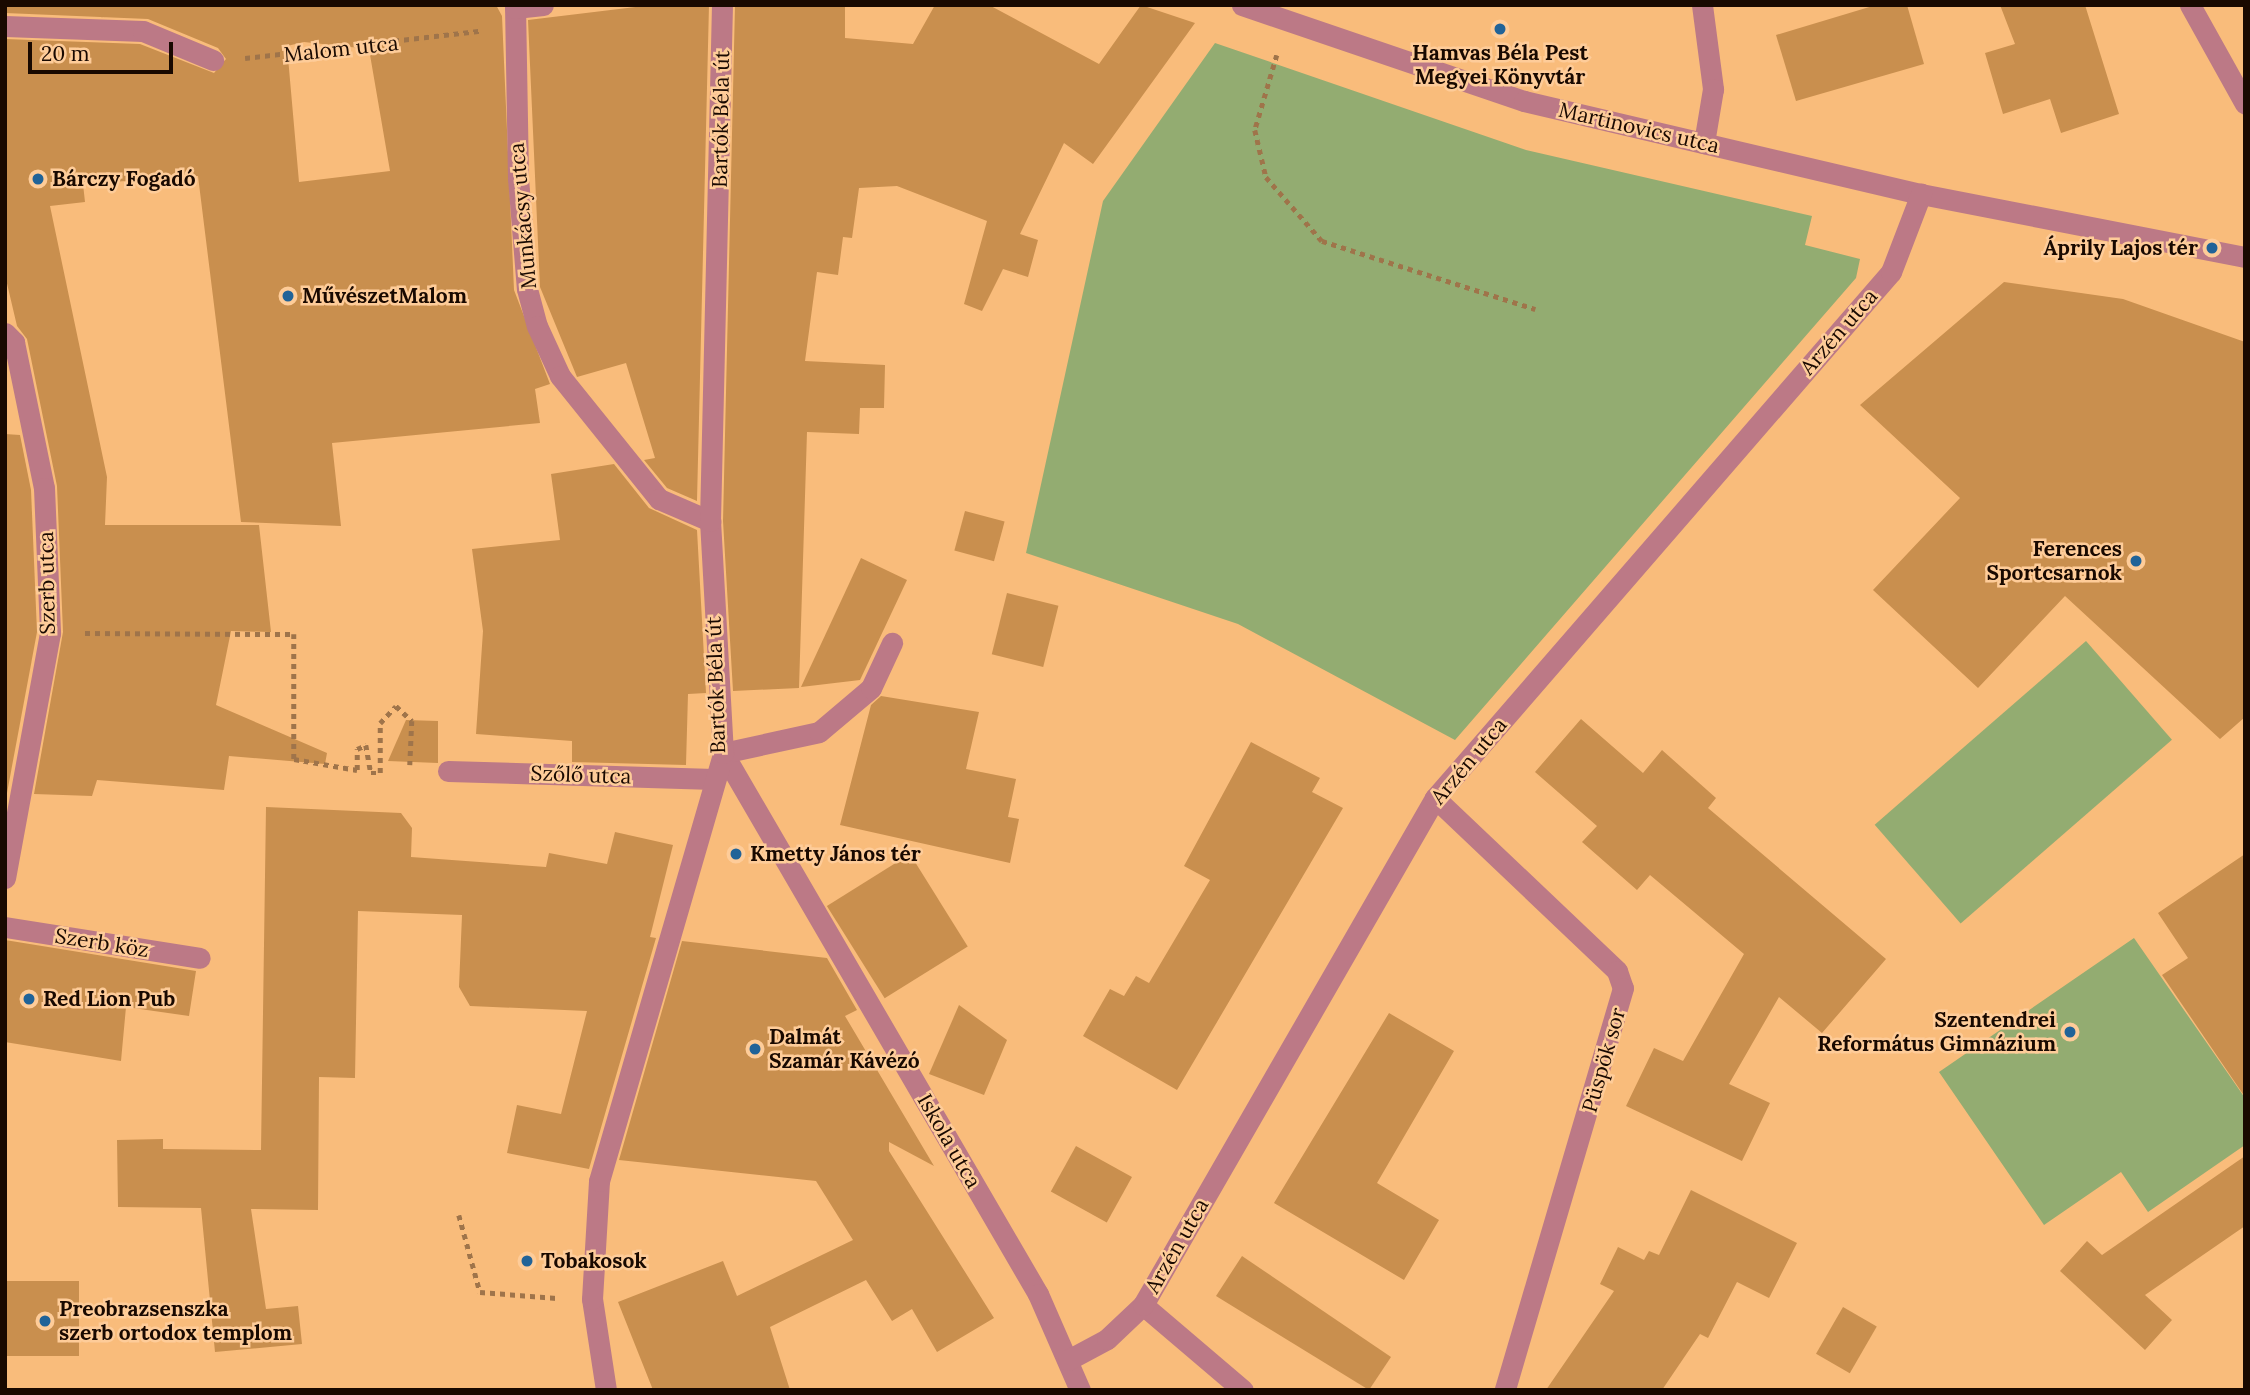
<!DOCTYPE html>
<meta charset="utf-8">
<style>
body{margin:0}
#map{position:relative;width:2250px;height:1395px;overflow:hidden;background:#f9bc7b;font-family:Lora,serif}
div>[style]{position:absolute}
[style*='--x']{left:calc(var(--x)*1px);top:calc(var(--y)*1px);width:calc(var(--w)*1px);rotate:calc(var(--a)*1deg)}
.green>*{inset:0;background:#93ac71;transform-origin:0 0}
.building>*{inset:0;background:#c98f4e;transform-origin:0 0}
.path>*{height:4.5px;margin-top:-2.25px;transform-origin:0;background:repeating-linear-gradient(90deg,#9f744a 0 5px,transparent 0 10px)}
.lane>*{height:21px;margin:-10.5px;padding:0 10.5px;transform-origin:10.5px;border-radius:10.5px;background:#bc7986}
.street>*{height:21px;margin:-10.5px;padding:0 10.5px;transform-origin:10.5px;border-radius:10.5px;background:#bc7986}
.dots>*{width:19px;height:19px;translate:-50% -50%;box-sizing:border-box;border:4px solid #fecc99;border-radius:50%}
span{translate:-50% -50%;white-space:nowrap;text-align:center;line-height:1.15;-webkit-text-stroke:5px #fecc99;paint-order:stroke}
.street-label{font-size:21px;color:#190900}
.poi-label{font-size:21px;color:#190900;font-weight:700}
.left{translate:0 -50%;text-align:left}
.right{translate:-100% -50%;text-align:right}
.frame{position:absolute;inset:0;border:7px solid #190900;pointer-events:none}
.scale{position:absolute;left:28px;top:42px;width:145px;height:32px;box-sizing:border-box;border:4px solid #190900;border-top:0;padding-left:9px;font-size:21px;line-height:24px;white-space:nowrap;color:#190900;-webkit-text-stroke:5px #fecc99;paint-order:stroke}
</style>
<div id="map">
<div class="green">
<i style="clip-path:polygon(1215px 43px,1526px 150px,1812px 216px,1805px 245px,1860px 259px,1856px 278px,1455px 740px,1238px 624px,1026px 553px,1103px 201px)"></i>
<i style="left:2086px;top:641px;width:131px;height:280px;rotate:49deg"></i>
<i style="clip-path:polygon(2134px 938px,2245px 1098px,2245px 1145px,2148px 1212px,2121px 1172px,2044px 1225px,1939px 1072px)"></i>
</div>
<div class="building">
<i style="clip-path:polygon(evenodd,5px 5px,496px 5px,502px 16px,514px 290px,550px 384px,535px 389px,540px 423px,332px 443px,341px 526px,241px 522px,198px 176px,83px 184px,85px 202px,50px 206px,107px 477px,105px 525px,259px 525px,271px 632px,231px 631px,216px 705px,327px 753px,325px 764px,229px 756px,224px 790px,97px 780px,92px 796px,34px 794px,63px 632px,57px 486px,27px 339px,17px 326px,5px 275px,5px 39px,140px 44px,214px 73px,226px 59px,218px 48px,148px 19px,5px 13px,5px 5px,304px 42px,369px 49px,390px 171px,299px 182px,287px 46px,304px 42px)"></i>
<i style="clip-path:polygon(652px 5px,709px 5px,697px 501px,667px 488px,644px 460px,655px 458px,626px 363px,577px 377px,540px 287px,528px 20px)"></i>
<i style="clip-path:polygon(735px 5px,845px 5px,845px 38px,913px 44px,935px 5px,989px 5px,1099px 64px,1141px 5px,1195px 23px,1093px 164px,1064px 143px,1020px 234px,1038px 240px,1028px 277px,1003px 269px,982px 311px,964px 304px,987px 221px,897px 186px,859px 188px,852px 238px,843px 237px,838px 275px,817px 272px,805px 361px,885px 365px,884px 408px,860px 408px,859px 434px,807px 432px,799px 688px,733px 691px,723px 521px)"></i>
<i style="clip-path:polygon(1876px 5px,1907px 5px,1924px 64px,1796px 101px,1776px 35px)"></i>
<i style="clip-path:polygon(2000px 5px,2085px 5px,2119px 114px,2061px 133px,2050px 99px,2003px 114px,1985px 53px,2015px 44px)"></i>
<i style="clip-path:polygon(2004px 282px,2123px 299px,2245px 342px,2245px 717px,2220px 739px,2065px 596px,1978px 688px,1873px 590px,1960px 498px,1860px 405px)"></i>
<i style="clip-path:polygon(5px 434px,20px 435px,31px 490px,37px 632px,7px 793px)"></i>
<i style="clip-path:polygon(614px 464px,649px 508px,697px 530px,706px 693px,688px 694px,686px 765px,572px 762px,572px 741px,476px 734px,483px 631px,472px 549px,560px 540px,551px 474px)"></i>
<i style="left:965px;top:511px;width:41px;height:41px;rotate:15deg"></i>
<i style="clip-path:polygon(861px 558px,907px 580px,860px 680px,801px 687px)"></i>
<i style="left:1007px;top:593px;width:53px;height:63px;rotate:14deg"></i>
<i style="clip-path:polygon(881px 696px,979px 712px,966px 769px,1016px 779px,1008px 817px,1019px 819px,1010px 863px,840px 825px,871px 705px)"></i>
<i style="clip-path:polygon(1581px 719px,1643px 773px,1662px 750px,1716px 798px,1708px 808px,1886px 959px,1822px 1033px,1779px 997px,1729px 1084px,1770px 1103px,1742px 1161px,1626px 1106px,1654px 1048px,1683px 1061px,1744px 954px,1650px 875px,1637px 890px,1582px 842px,1597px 826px,1535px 772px)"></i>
<i style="clip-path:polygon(406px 720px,438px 721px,438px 763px,388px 761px)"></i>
<i style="clip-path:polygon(1251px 742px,1320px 778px,1312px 792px,1343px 808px,1177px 1090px,1083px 1036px,1110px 989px,1124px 996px,1136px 976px,1149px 983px,1210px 880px,1184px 866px)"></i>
<i style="clip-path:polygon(266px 807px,401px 813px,412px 828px,411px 857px,546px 867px,549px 853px,607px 864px,615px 832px,673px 845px,650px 937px,656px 938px,589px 1169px,507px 1153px,517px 1105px,561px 1114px,587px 1011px,470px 1006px,459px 987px,462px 915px,358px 911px,355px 1078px,319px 1077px,318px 1210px,251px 1209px,266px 1309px,298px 1306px,302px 1344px,215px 1352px,201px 1208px,118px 1207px,117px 1140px,163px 1139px,163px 1149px,261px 1150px)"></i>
<i style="left:910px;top:854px;width:109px;height:98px;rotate:58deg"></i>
<i style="clip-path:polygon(2245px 854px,2245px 1097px,2162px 975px,2188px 958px,2158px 913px)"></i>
<i style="clip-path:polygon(5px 940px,196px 971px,189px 1016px,126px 1007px,121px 1061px,5px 1042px)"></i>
<i style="clip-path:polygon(682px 941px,827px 958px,857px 1010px,845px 1016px,934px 1166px,889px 1142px,889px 1151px,994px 1318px,937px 1352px,912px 1309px,892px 1321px,866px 1280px,770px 1327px,790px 1390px,653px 1390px,618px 1302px,723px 1261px,737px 1296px,853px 1240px,816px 1181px,619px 1160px)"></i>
<i style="clip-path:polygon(959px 1005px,1007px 1040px,984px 1095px,929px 1074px)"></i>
<i style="clip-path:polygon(1389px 1013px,1454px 1051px,1377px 1183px,1439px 1220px,1404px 1280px,1274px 1203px)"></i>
<i style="left:1076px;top:1146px;width:64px;height:52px;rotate:29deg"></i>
<i style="clip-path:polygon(2245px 1156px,2245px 1226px,2145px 1295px,2172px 1320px,2145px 1350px,2060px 1271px,2087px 1241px,2102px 1255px)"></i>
<i style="clip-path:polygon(1691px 1190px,1797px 1243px,1769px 1298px,1737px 1282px,1708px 1338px,1700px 1334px,1662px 1390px,1546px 1390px,1614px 1291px,1600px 1284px,1618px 1247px,1644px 1260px,1649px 1251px,1659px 1255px)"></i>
<i style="clip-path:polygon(1242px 1256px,1391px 1357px,1369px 1390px,1216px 1296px)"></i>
<i style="left:5px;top:1281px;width:74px;height:75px"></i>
<i style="left:1843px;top:1307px;width:39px;height:54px;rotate:30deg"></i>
</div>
<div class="path">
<i style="--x:1277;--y:55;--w:78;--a:106.3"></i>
<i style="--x:1255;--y:130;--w:48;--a:76.8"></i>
<i style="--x:1266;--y:177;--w:85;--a:48.8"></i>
<i style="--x:1322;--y:241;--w:224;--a:17.7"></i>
<i style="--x:245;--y:58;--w:237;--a:-6.6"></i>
<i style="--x:85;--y:633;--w:209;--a:0.3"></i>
<i style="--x:294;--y:634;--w:125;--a:90"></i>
<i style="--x:294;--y:759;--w:64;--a:9.9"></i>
<i style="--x:357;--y:770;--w:21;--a:-90"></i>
<i style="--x:357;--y:749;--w:10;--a:-24"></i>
<i style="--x:366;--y:745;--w:28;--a:80"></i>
<i style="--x:371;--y:773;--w:9;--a:0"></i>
<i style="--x:380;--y:773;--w:50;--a:-90"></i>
<i style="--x:380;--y:723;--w:23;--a:-47"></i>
<i style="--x:396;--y:706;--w:22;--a:43"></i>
<i style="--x:412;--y:721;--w:44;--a:92.6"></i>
<i style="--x:459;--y:1215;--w:80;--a:74.7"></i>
<i style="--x:480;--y:1292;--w:77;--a:4.5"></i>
</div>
<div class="lane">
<i style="--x:5;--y:927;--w:197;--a:9"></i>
</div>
<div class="street">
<i style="--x:515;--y:5;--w:173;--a:89"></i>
<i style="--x:518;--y:178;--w:111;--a:85.4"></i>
<i style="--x:527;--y:289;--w:38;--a:75"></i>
<i style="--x:537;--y:326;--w:55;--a:65.3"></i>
<i style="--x:560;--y:376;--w:158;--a:51.2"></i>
<i style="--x:659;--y:499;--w:56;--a:23.3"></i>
<i style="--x:1242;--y:5;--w:298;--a:18.8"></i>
<i style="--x:1524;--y:101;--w:408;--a:13.2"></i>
<i style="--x:1921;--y:194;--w:330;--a:11"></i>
<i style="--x:1702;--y:5;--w:85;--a:82.5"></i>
<i style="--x:1713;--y:89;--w:55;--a:99.5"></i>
<i style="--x:2190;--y:5;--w:113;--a:60.9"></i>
<i style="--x:515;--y:8;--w:28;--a:-6"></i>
<i style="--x:5;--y:26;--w:138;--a:2.1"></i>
<i style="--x:143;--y:31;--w:76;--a:22.5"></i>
<i style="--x:5;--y:333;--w:13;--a:45"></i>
<i style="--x:14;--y:342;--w:149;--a:78.4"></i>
<i style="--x:44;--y:488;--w:145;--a:87.6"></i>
<i style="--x:50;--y:633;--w:249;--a:100.4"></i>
<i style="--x:723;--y:753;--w:626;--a:59.79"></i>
<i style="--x:1038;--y:1294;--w:105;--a:66.4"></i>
<i style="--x:723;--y:753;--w:98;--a:-12.3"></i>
<i style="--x:819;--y:732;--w:68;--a:-40.2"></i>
<i style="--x:871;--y:688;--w:50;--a:-65"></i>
<i style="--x:448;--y:771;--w:266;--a:1.7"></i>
<i style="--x:1435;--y:798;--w:251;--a:43.5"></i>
<i style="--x:1617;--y:971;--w:18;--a:71"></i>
<i style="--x:1623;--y:988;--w:419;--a:106.4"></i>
<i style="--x:1143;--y:1305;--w:131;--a:40.4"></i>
<i style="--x:1068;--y:1360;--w:44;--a:-28.3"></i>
<i style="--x:1107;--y:1339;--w:50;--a:-43.4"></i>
<i style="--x:1143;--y:1305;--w:585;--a:-60.06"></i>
<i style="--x:1435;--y:798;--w:696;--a:-49.08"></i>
<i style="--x:1891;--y:272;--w:84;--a:-69"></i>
<i style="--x:606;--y:1390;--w:92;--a:-98.7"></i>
<i style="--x:592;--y:1299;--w:118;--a:-86.6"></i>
<i style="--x:599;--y:1181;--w:446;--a:-73.8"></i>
<i style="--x:723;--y:753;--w:232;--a:-93.2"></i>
<i style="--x:710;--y:521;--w:516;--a:-88.67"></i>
</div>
<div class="dots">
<i style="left:1500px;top:29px;background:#216398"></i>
<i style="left:38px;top:179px;background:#216398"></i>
<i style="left:2212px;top:248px;background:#216398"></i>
<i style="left:288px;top:296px;background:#216398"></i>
<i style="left:2136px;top:561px;background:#216398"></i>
<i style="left:736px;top:854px;background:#216398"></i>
<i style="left:29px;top:999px;background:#216398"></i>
<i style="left:2070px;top:1032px;background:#216398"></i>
<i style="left:755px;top:1049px;background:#216398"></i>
<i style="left:527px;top:1261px;background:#216398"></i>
<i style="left:45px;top:1321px;background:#216398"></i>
</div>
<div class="street-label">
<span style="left:341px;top:49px;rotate:-6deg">Malom utca</span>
<span style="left:721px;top:119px;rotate:-89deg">Bartók Béla út</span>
<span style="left:1639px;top:128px;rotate:13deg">Martinovics utca</span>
<span style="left:523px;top:216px;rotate:-95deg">Munkácsy utca</span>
<span style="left:1839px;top:332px;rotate:-49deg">Arzén utca</span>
<span style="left:47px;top:583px;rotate:-91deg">Szerb utca</span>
<span style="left:716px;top:685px;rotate:-92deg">Bartók Béla út</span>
<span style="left:1469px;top:761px;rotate:-50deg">Arzén utca</span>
<span style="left:581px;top:775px;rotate:2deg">Szőlő utca</span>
<span style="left:102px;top:943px;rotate:9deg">Szerb köz</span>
<span style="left:1604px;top:1060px;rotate:-74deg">Püspök sor</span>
<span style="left:949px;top:1141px;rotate:60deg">Iskola utca</span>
<span style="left:1177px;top:1246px;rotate:-60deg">Arzén utca</span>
</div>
<div class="poi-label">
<span style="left:1500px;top:65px">Hamvas Béla Pest<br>Megyei Könyvtár</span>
<span class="left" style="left:52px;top:179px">Bárczy Fogadó</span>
<span class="right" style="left:2198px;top:248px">Áprily Lajos tér</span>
<span class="left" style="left:302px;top:296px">MűvészetMalom</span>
<span class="right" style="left:2122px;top:561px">Ferences<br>Sportcsarnok</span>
<span class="left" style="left:750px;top:854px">Kmetty János tér</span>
<span class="left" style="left:43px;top:999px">Red Lion Pub</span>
<span class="right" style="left:2056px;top:1032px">Szentendrei<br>Református Gimnázium</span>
<span class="left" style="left:769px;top:1049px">Dalmát<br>Szamár Kávézó</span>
<span class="left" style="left:541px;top:1261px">Tobakosok</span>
<span class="left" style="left:59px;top:1321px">Preobrazsenszka<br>szerb ortodox templom</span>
</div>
<div class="frame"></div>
<div class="scale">20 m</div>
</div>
